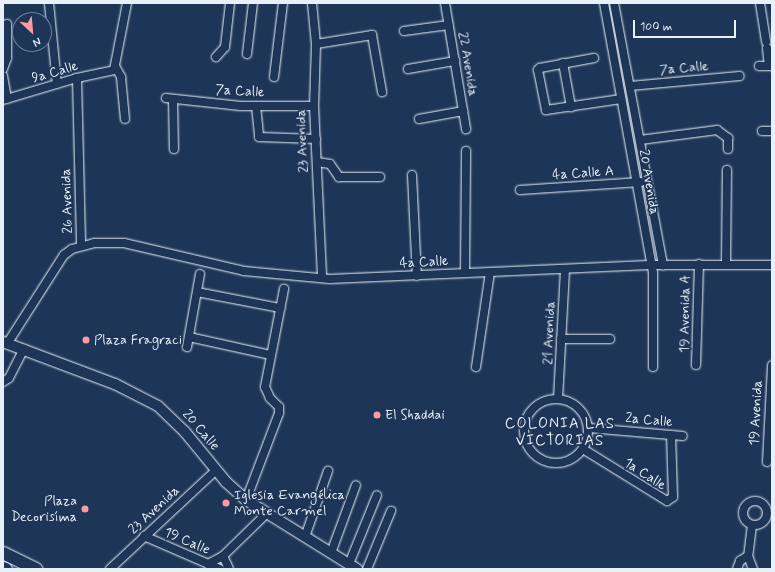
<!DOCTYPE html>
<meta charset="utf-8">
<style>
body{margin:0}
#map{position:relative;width:775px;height:572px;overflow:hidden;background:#1d3557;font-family:Mynerve,sans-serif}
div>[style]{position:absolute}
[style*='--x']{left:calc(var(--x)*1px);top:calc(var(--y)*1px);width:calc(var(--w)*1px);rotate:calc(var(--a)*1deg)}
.roads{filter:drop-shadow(0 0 1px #e8f1f8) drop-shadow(0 0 1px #e8f1f8)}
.minor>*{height:8px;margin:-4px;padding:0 4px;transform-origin:4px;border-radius:4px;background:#1d3557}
.minor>.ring{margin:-4px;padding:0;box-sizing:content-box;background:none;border:8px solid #1d3557;border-radius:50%}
.major>*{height:10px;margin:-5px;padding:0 5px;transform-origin:5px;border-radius:5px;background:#1d3557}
.highway>*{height:12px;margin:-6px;padding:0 6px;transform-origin:6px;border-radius:6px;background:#1d3557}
.dots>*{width:11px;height:11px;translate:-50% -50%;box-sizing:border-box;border:2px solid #1d3557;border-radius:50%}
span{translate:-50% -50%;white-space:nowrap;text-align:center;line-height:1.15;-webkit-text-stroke:3.5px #1d3557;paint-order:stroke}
.street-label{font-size:14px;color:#e8f1f8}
.poi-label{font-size:14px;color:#e8f1f8}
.left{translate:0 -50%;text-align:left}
.right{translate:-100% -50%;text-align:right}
.neighbourhood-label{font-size:15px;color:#e8f1f8;letter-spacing:1px}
.frame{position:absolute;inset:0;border:4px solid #e8f1f8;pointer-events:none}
.north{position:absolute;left:12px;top:12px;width:40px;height:40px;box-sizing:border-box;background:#1d3557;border:1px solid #6e8097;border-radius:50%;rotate:154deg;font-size:11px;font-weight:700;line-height:16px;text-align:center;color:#e8f1f8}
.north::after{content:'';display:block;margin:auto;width:14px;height:18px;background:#ff9aa2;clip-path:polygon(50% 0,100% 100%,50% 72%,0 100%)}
.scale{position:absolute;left:633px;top:20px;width:103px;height:18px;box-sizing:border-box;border:2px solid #e8f1f8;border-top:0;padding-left:5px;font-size:12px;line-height:14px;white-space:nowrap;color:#e8f1f8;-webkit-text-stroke:3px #1d3557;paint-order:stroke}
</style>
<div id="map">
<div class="roads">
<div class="minor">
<i style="--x:49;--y:3;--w:81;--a:84.4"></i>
<i style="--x:312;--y:3;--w:41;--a:84.4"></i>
<i style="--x:316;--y:44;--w:62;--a:91.8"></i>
<i style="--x:314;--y:106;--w:172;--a:87.3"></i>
<i style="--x:445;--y:3;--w:128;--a:80.5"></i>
<i style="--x:604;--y:3;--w:274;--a:79.7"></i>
<i style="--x:653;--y:273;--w:94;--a:90"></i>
<i style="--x:614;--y:3;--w:267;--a:79.4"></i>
<i style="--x:760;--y:3;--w:39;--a:81"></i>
<i style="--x:404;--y:31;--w:45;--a:-7.6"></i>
<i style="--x:316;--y:44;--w:57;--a:-9.1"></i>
<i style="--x:372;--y:35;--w:58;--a:80"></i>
<i style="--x:767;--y:48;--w:18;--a:84"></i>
<i style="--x:247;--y:54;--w:51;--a:-83.3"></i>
<i style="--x:216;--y:57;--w:13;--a:-48"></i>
<i style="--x:225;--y:47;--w:44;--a:-83.5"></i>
<i style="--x:594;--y:58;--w:55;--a:169.5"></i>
<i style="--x:540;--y:68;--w:3;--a:135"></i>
<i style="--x:538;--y:70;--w:41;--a:78.7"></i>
<i style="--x:546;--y:110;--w:76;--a:-8.3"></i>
<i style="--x:563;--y:63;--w:45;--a:79.7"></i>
<i style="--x:115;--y:66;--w:13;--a:61"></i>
<i style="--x:121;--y:77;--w:42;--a:84.6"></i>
<i style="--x:759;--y:66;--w:13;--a:0"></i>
<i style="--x:3;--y:69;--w:12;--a:-70"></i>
<i style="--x:7;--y:58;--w:34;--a:-90"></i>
<i style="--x:408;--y:69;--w:48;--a:-9.7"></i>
<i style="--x:3;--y:76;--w:23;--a:80"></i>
<i style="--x:274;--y:77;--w:75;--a:-83.1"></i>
<i style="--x:77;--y:78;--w:168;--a:88.6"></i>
<i style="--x:630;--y:86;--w:110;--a:-5.2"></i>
<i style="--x:166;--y:98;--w:75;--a:6.1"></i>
<i style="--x:241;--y:106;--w:73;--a:0"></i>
<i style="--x:173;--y:99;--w:50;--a:88.9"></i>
<i style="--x:3;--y:100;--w:77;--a:-16.6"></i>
<i style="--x:77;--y:78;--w:38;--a:-12"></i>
<i style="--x:114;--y:70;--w:68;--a:-79"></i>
<i style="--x:256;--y:106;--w:31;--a:84"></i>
<i style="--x:259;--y:137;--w:57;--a:2"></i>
<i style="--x:419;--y:119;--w:45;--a:-10.3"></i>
<i style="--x:762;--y:131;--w:10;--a:0"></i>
<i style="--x:640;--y:140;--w:78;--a:-7.4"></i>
<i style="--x:717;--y:130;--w:14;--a:36"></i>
<i style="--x:728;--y:138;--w:11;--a:90"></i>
<i style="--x:317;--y:162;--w:13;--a:9"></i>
<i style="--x:330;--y:164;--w:16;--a:55"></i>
<i style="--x:339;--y:177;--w:41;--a:0"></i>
<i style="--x:412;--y:175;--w:101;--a:87.2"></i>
<i style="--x:520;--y:190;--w:121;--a:-3.8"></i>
<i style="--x:726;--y:263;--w:93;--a:-89.4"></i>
<i style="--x:465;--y:273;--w:122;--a:-89.5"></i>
<i style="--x:197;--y:292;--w:85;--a:10.9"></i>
<i style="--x:189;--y:337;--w:83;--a:12.5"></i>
<i style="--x:561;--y:339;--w:49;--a:0"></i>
<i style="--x:7;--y:344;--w:106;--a:-57.4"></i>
<i style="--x:64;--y:255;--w:10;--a:-37"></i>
<i style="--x:72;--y:249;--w:23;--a:-15"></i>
<i style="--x:94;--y:243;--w:30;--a:0"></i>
<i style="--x:124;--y:243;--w:123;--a:13.1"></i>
<i style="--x:244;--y:271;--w:86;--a:5.3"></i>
<i style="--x:330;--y:279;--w:320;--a:-2.5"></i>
<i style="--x:650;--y:265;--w:122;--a:0"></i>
<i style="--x:187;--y:347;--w:74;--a:-79.9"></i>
<i style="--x:696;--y:365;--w:101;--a:-88.3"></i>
<i style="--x:476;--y:367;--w:96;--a:-81.6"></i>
<i style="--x:3;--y:382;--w:7;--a:-34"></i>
<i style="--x:9;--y:378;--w:33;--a:-63"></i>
<i class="ring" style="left:524px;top:399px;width:56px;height:56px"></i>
<i style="--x:558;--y:399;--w:130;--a:-86.9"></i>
<i style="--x:589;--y:428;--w:94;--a:4.9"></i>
<i style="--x:583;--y:449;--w:99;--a:31.8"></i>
<i style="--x:667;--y:501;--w:7;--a:-34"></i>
<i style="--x:673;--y:497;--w:62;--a:-91.8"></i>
<i style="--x:767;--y:462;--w:97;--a:-87"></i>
<i style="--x:246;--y:500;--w:93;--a:-69.2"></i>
<i style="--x:279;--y:413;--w:6;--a:-90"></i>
<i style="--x:279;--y:407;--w:13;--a:-135"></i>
<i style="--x:270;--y:398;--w:12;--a:-114"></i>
<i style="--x:265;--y:387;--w:100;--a:-79"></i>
<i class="ring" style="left:743px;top:501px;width:16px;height:16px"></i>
<i style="--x:752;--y:525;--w:31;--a:97"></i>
<i style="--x:748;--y:556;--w:14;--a:69"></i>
<i style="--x:144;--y:536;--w:83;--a:23.5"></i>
<i style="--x:305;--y:537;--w:70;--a:-70.8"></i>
<i style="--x:331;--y:553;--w:72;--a:-69.8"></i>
<i style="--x:223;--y:556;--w:14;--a:65"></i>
<i style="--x:208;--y:564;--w:17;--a:-28"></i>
<i style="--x:223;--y:556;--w:60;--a:-44.3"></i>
<i style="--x:349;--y:564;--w:74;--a:-67.9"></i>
<i style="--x:110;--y:569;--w:145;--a:-43"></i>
<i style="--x:367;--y:569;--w:63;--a:-67.5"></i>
<i style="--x:737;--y:569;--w:9;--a:-69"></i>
<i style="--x:740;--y:561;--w:9;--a:-32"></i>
</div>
<div class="major">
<i style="--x:3;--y:342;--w:120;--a:20.6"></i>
<i style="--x:115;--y:384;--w:48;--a:27.1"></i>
<i style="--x:158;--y:406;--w:37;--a:44"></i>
<i style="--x:185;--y:432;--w:65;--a:50.6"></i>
<i style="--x:226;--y:482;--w:27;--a:42"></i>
<i style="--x:246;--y:500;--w:131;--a:31.9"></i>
</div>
<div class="highway">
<i style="--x:3;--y:553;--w:37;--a:26"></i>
<i style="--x:3;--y:568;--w:3;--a:18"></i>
</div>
</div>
<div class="dots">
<i style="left:86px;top:340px;background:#ff9aa2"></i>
<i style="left:377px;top:415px;background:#ff9aa2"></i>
<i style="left:226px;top:503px;background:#ff9aa2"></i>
<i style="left:85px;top:509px;background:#ff9aa2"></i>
</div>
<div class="street-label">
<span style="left:468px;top:64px;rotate:81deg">22 Avenida</span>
<span style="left:684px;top:68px;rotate:-5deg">7a Calle</span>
<span style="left:55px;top:72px;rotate:-16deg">9a Calle</span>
<span style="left:240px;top:91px;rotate:3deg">7a Calle</span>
<span style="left:302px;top:141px;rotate:-92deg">23 Avenida</span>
<span style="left:583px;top:173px;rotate:-4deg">4a Calle A</span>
<span style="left:649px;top:182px;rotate:80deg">20 Avenida</span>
<span style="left:67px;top:201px;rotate:-92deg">26 Avenida</span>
<span style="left:424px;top:262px;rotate:-3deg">4a Calle</span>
<span style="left:685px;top:314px;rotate:-89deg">19 Avenida A</span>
<span style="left:549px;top:333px;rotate:-87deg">21 Avenida</span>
<span style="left:756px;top:413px;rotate:-87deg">19 Avenida</span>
<span style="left:649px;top:420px;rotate:5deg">2a Calle</span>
<span style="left:201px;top:430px;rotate:49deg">20 Calle</span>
<span style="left:645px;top:474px;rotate:33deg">1a Calle</span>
<span style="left:154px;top:510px;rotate:-43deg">23 Avenida</span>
<span style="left:187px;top:541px;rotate:23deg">19 Calle</span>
</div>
<div class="poi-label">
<span class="left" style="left:94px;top:340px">Plaza Fragraci</span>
<span class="left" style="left:385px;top:415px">El Shaddai</span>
<span class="left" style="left:234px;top:503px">Iglesia Evangélica<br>Monte Carmel</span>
<span class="right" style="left:77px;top:509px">Plaza<br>Decorisíma</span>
</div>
<div class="neighbourhood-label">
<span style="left:560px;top:433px">COLONIA LAS<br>VICTORIAS</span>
</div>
<div class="frame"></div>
<div class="north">N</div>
<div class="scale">100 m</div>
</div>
